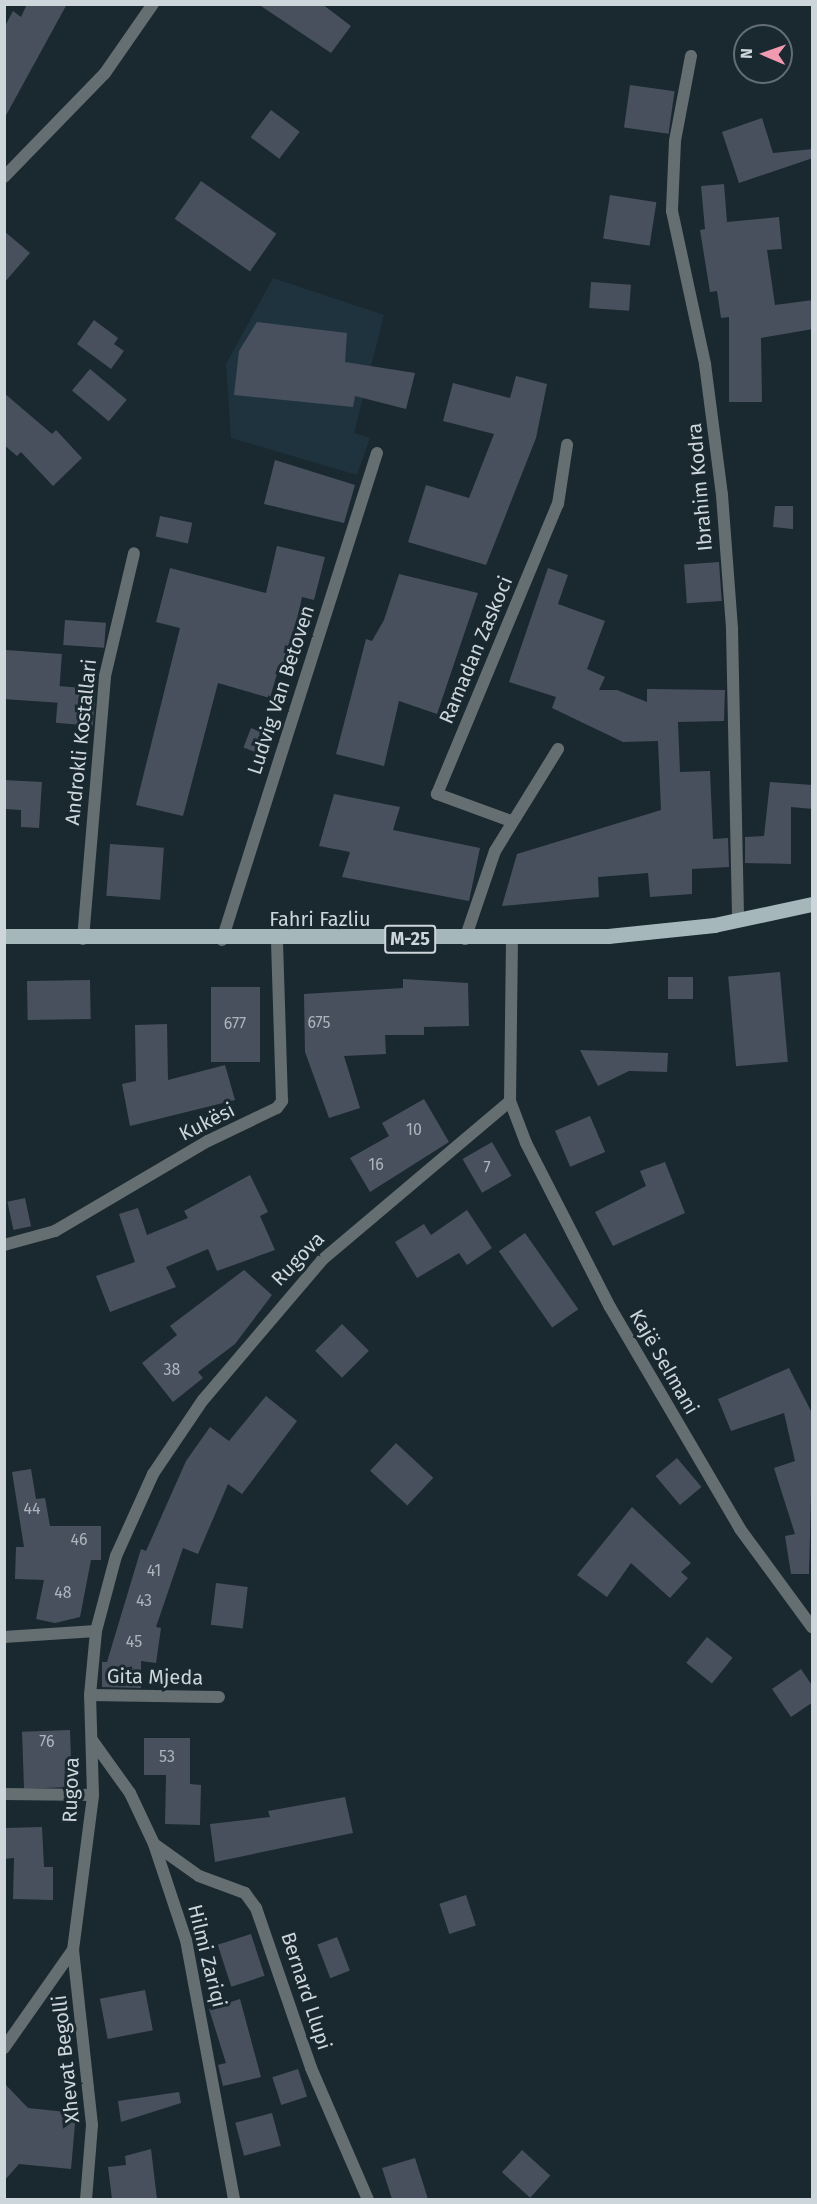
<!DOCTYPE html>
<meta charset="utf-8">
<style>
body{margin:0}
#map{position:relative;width:817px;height:2204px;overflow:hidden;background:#1a2830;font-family:"Fira Sans",sans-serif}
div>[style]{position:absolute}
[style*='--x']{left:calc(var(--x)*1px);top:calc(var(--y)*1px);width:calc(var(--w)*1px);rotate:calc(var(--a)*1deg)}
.built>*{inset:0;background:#1f333f}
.building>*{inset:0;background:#48505e;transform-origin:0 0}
.street>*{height:12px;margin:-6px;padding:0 6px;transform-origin:6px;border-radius:6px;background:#656e70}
.primary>*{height:15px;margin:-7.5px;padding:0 7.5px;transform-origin:7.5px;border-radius:7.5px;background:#a5b7ba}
span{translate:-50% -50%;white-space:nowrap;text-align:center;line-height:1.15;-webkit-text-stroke:6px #1a2830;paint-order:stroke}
.number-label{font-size:16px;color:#acb4bc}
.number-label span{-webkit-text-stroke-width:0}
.shield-label span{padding:2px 4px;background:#1a2830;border:2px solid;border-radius:4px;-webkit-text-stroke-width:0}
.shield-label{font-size:18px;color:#cdd6db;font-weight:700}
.street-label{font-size:20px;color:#cdd6db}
.frame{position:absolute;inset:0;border:6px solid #cdd6db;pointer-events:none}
.north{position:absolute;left:733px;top:24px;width:60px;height:60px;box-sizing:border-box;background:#1a2830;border:2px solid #626e74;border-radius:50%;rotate:272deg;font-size:16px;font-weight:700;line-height:24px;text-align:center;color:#cdd6db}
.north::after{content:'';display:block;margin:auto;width:21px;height:27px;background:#f19ab2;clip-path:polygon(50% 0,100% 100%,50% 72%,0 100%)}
</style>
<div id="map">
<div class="built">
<i style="clip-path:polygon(273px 278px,384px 315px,354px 433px,370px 438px,357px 475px,231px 438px,226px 364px)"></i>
</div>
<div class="building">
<i style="clip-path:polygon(27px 4px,67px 4px,4px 119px,4px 28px,13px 11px,21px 17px)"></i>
<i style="clip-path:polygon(258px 4px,322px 4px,351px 26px,331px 53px)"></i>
<i style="left:630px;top:85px;width:45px;height:43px;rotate:8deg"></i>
<i style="left:271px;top:110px;width:36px;height:34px;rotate:37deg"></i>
<i style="clip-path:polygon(762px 118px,773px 153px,813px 149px,813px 158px,739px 183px,722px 132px)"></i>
<i style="left:201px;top:181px;width:92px;height:46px;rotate:35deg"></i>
<i style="clip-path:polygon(724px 184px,727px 222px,779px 217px,782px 249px,767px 250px,775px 305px,813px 300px,813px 329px,761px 338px,762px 402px,729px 402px,729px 317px,721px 318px,717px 291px,710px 292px,700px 230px,705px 229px,701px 186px)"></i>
<i style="left:610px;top:195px;width:47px;height:44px;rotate:9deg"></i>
<i style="clip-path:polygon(4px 231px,30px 253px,4px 283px)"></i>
<i style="left:591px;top:282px;width:40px;height:26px;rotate:4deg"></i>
<i style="clip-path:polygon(94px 320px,118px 338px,114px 344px,124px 351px,111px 369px,77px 344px)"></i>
<i style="clip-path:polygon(257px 322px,347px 333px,345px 362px,415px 373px,406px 409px,355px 396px,353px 407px,234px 395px,239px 351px)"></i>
<i style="left:90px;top:369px;width:48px;height:28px;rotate:40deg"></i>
<i style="clip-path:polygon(516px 376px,547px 384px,536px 438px,486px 565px,408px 542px,426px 485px,469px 498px,494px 434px,443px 421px,453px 383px,510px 398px)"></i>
<i style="clip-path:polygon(4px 393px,52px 434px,56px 430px,82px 458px,53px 486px,21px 452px,17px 456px,4px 445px)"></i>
<i style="clip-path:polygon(275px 460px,355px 485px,344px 523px,264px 504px)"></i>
<i style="clip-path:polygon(775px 506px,793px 506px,793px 529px,773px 527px)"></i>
<i style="left:160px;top:516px;width:33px;height:21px;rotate:12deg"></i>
<i style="clip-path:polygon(277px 546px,325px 557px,314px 600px,302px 597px,286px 668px,279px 667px,270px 698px,218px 683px,183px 816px,136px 805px,180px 628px,156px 622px,170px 568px,266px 593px)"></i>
<i style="left:719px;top:562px;width:39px;height:35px;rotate:86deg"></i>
<i style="clip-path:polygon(548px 568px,568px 575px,558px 604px,605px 621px,587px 669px,605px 677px,599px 690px,617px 690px,647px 702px,647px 689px,725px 690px,724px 721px,678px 722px,680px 772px,710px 771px,713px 839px,728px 838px,729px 867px,692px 869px,692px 894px,650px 897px,648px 873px,598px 877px,599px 897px,502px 906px,517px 854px,661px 810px,658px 741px,623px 742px,552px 708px,556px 697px,509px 682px)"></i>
<i style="clip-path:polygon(399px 574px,478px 593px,437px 714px,399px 701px,384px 766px,336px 754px,366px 639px,372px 641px,384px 620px)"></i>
<i style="left:65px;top:620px;width:41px;height:25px;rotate:4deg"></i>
<i style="left:6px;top:650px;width:56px;height:49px;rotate:4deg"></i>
<i style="left:59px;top:686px;width:37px;height:37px;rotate:5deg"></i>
<i style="left:251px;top:728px;width:25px;height:21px;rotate:21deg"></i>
<i style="clip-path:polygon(4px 780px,42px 782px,39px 828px,21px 827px,21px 810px,4px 809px)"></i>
<i style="clip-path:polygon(770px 782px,813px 785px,813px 809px,791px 807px,791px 864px,745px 863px,745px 837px,764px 836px)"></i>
<i style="clip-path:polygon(334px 794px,400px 807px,393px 830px,480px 848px,469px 901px,342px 877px,350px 852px,319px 846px)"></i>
<i style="left:110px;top:844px;width:54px;height:52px;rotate:4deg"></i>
<i style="left:780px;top:972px;width:90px;height:52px;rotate:85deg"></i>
<i style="left:668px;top:977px;width:25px;height:22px"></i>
<i style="clip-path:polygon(403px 979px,468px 983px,469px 1026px,424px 1027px,424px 1035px,385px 1035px,386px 1054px,344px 1056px,360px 1108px,329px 1118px,305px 1052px,304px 994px,403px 988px)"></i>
<i style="left:90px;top:980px;width:39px;height:63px;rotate:89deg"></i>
<i style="left:211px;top:987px;width:49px;height:75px"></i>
<i style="clip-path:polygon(167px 1024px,168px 1080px,225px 1065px,235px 1100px,130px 1126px,122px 1084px,136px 1081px,135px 1025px)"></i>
<i style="clip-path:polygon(580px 1050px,668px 1053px,667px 1072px,629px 1071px,598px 1086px)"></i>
<i style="clip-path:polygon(424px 1099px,449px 1142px,370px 1192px,350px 1158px,389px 1136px,382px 1123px)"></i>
<i style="left:590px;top:1116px;width:39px;height:38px;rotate:67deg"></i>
<i style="left:492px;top:1142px;width:39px;height:34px;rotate:60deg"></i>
<i style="clip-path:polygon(665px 1162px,685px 1213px,613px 1246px,595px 1212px,646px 1186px,640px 1171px)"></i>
<i style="clip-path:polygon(250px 1175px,268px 1212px,260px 1216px,275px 1250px,217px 1271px,208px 1249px,166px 1267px,176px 1287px,110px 1312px,96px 1276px,135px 1262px,119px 1214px,138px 1208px,147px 1235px,188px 1218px,184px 1211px)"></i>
<i style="left:25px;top:1198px;width:29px;height:18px;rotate:78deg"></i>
<i style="clip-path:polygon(467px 1210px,492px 1248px,467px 1265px,459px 1253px,417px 1278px,395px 1242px,424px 1224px,431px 1235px)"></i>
<i style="left:525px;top:1233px;width:93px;height:32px;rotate:55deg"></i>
<i style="clip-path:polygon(244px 1270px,272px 1295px,235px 1344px,198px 1372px,203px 1378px,173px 1402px,142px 1363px,177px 1335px,170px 1326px)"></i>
<i style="left:342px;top:1324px;width:38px;height:38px;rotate:45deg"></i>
<i style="clip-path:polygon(789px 1368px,813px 1415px,809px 1574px,791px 1574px,785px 1536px,795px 1534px,774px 1468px,795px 1461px,784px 1413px,731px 1431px,718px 1399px)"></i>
<i style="clip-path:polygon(266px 1396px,297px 1421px,242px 1494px,228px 1484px,198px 1554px,183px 1548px,156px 1627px,161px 1628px,156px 1663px,141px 1661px,141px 1688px,102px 1687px,102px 1662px,107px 1662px,141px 1549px,146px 1551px,186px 1461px,210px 1427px,229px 1441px)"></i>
<i style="left:396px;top:1443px;width:51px;height:38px;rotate:43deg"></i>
<i style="left:677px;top:1458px;width:38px;height:28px;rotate:50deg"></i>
<i style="clip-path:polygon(31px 1469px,36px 1499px,45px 1498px,50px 1526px,101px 1526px,101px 1560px,91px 1560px,80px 1617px,55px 1623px,36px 1619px,44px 1580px,15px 1579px,16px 1547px,24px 1547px,12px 1472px)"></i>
<i style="clip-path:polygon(632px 1507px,691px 1563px,681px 1572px,688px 1578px,670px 1598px,631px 1563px,607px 1597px,577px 1575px)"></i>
<i style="left:216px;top:1583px;width:32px;height:42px;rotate:7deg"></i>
<i style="left:707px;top:1637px;width:33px;height:33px;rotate:39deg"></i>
<i style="clip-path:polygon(801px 1669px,813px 1687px,813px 1702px,791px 1717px,772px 1689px)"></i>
<i style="left:70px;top:1730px;width:57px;height:48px;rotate:88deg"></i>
<i style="clip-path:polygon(144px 1738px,190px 1738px,190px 1784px,201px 1785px,200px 1825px,165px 1824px,166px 1775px,144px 1775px)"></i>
<i style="clip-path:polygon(345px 1797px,353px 1833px,215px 1862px,210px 1824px,270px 1817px,268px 1811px)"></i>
<i style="clip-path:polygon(42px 1827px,44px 1867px,53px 1867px,53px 1900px,13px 1899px,14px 1858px,4px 1859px,4px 1828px)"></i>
<i style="left:466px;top:1895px;width:32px;height:28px;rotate:72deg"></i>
<i style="left:251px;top:1934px;width:44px;height:35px;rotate:72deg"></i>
<i style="left:337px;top:1937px;width:36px;height:21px;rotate:69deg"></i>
<i style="left:145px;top:1990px;width:41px;height:46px;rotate:79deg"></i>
<i style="clip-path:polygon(240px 1999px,261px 2077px,223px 2086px,218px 2065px,226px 2063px,209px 2009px)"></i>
<i style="left:298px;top:2069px;width:29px;height:27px;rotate:72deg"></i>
<i style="clip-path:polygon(4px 2083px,28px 2108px,76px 2113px,71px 2169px,19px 2164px,4px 2181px)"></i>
<i style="clip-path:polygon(179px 2092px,181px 2103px,121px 2122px,118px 2101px)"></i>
<i style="left:272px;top:2113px;width:34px;height:38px;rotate:75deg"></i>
<i style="clip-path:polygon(151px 2149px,157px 2199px,112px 2199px,108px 2167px,126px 2165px,125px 2156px)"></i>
<i style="left:522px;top:2150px;width:38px;height:30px;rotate:42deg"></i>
<i style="clip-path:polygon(415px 2158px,428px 2199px,392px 2199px,382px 2168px)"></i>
</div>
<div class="street">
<i style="--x:691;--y:56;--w:86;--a:100.7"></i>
<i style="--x:675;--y:141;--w:70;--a:92.5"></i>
<i style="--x:672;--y:211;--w:157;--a:77.8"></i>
<i style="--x:705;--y:364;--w:132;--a:82.6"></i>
<i style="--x:722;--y:495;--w:134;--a:85.7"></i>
<i style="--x:732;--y:629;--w:291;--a:88.8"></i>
<i style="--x:4;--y:177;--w:145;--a:-45.8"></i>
<i style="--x:105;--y:73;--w:84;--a:-55.2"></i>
<i style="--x:511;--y:821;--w:79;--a:-160"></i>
<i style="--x:437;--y:794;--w:314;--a:-67.4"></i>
<i style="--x:558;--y:504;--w:60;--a:-81.3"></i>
<i style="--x:512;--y:938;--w:163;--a:90.7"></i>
<i style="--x:510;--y:1101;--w:45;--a:69.1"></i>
<i style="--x:526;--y:1143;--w:184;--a:62.9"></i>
<i style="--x:610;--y:1307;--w:257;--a:59.6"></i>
<i style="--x:740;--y:1529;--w:122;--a:53.7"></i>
<i style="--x:83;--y:939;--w:264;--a:-85.2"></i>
<i style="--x:105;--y:676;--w:126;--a:-76.7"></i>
<i style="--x:465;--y:939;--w:93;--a:-71.2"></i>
<i style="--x:495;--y:851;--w:120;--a:-58.3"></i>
<i style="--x:222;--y:940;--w:511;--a:-72.35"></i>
<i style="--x:4;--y:1245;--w:53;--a:-15.4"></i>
<i style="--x:55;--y:1231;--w:178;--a:-30.5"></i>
<i style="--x:208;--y:1141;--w:76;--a:-25.6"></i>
<i style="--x:277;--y:1108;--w:9;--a:-54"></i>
<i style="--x:282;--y:1101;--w:161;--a:-91.8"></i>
<i style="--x:4;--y:1637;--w:92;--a:-3.7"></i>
<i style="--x:90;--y:1695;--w:129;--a:0.9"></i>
<i style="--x:92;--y:1740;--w:65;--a:54.4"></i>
<i style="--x:130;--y:1793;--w:56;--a:64.8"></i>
<i style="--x:154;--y:1844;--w:101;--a:71.6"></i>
<i style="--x:186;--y:1940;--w:264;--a:79.5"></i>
<i style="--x:4;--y:1794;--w:89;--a:0.6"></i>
<i style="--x:154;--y:1844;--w:55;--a:35.4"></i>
<i style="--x:199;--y:1876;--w:49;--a:20.3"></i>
<i style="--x:245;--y:1893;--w:19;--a:54"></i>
<i style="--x:256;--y:1908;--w:169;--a:71"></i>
<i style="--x:311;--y:2068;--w:144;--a:66.6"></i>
<i style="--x:73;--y:1950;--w:176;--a:83.8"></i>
<i style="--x:92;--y:2125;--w:75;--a:94.6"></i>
<i style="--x:4;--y:2048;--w:120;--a:-54.9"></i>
<i style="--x:73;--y:1950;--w:156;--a:-82.6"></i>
<i style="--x:93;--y:1795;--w:100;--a:-91.7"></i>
<i style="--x:90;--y:1695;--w:64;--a:-84.6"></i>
<i style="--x:96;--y:1631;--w:78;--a:-75.1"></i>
<i style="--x:116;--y:1556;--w:90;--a:-65.7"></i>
<i style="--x:153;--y:1474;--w:89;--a:-56"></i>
<i style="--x:203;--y:1400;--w:184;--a:-49.6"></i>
<i style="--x:322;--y:1260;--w:246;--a:-40.2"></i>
</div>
<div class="primary">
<i style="--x:4;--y:936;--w:604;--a:0"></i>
<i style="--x:608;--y:936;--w:107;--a:-5.9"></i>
<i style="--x:714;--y:925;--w:100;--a:-12.1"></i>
</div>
<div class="number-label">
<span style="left:319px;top:1023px">675</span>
<span style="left:235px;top:1024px">677</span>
<span style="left:414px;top:1130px">10</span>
<span style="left:376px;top:1165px">16</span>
<span style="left:487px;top:1168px">7</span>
<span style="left:172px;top:1370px">38</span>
<span style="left:32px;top:1509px">44</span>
<span style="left:79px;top:1540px">46</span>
<span style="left:154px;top:1571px">41</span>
<span style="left:63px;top:1593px">48</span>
<span style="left:144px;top:1601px">43</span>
<span style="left:134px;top:1642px">45</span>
<span style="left:47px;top:1742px">76</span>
<span style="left:167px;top:1757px">53</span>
</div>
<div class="shield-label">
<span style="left:410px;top:939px">M-25</span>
</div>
<div class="street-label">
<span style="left:700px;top:487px;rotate:-95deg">Ibrahim Kodra</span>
<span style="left:476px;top:650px;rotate:-67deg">Ramadan Zaskoci</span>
<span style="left:281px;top:690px;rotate:-72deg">Ludvig Van Betoven</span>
<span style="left:81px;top:742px;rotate:-84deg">Androkli Kostallari</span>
<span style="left:320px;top:919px">Fahri Fazliu</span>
<span style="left:207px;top:1122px;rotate:-27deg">Kukësi</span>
<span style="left:298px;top:1259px;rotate:-46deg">Rugova</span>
<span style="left:664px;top:1362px;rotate:60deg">Kajë Selmani</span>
<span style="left:155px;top:1677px;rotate:1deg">Gita Mjeda</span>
<span style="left:71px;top:1790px;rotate:-88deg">Rugova</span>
<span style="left:207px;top:1956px;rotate:76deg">Hilmi Zariqi</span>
<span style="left:306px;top:1991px;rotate:72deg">Bernard Llupi</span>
<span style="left:66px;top:2059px;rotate:-96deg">Xhevat Begolli</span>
</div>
<div class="frame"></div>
<div class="north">N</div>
</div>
